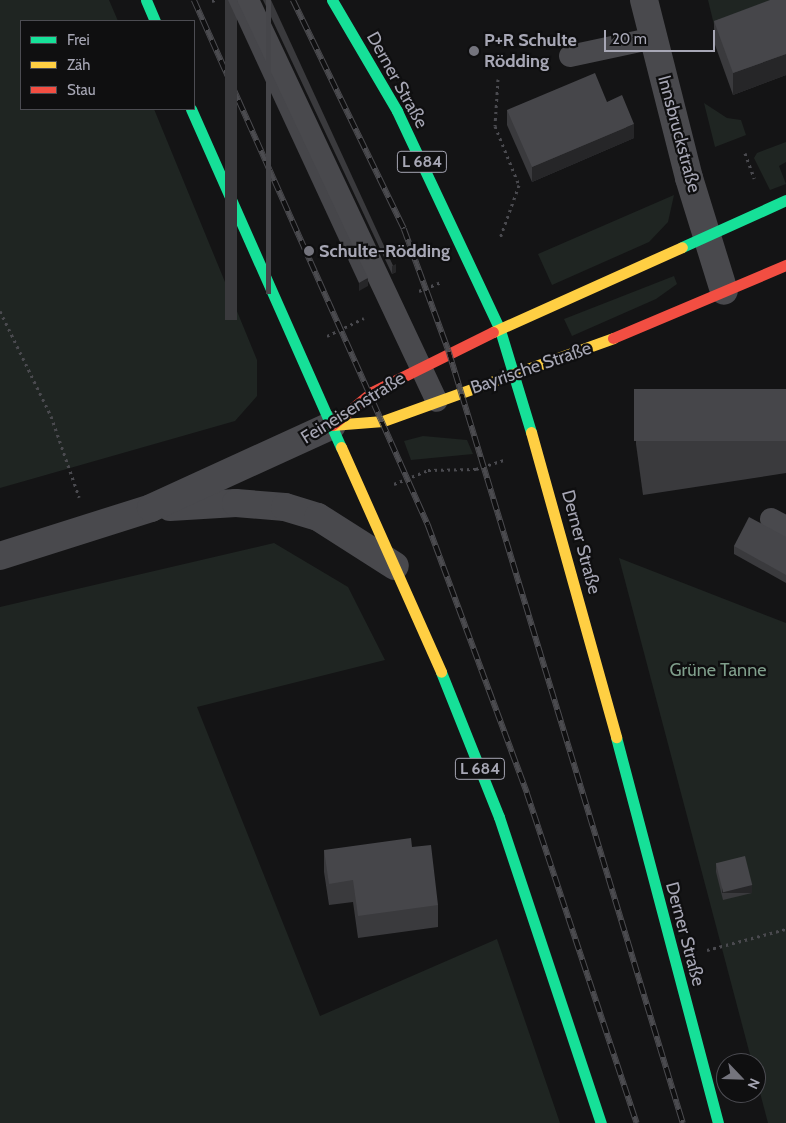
<!DOCTYPE html>
<meta charset="utf-8">
<style>
body{margin:0}
#map{position:relative;width:786px;height:1123px;overflow:hidden;background:#141415;font-family:Cabin,sans-serif}
div>[style]{position:absolute}
[style*='--x']{left:calc(var(--x)*1px);top:calc(var(--y)*1px);width:calc(var(--w)*1px);rotate:calc(var(--a)*1deg)}
.green>*{inset:0;background:#1f2522}
.path>*{height:3px;margin-top:-1.5px;transform-origin:0;background:repeating-linear-gradient(90deg,#4a4a4f 0 2.5px,transparent 0 6.5px)}
.lane>*{height:22px;margin:-11px;padding:0 11px;transform-origin:11px;border-radius:11px;background:#49494d}
.street>*{height:28px;margin:-14px;padding:0 14px;transform-origin:14px;border-radius:14px;background:#49494d}
.fast>*{height:11px;margin:-5.5px;padding:0 5.5px;transform-origin:5.5px;border-radius:5.5px;background:#16e098}
.slow>*{height:11px;margin:-5.5px;padding:0 5.5px;transform-origin:5.5px;border-radius:5.5px;background:#ffcf43}
.jam>*{height:11px;margin:-5.5px;padding:0 5.5px;transform-origin:5.5px;border-radius:5.5px;background:#f24e42}
.rail>*{height:5.5px;margin-top:-2.75px;transform-origin:0;background:repeating-linear-gradient(90deg,#0f0f10 0 11px,#4b4b4f 0 22px);box-sizing:border-box;border-block:1px solid #4b4b4f}
.wall>*{inset:0;background:#3a3a3d;transform-origin:0 0}
.shaded-wall>*{inset:0;background:#262628;transform-origin:0 0}
.building>*{inset:0;background:#46464a;transform-origin:0 0}
.dots>*{width:14px;height:14px;translate:-50% -50%;box-sizing:border-box;border:2px solid #0f0f10;border-radius:50%}
span{translate:-50% -50%;white-space:nowrap;text-align:center;line-height:1.15;-webkit-text-stroke:4.5px #0f0f10;paint-order:stroke}
.shield-label span{padding:1px 4px;background:#0f0f10;border:1px solid;border-radius:4px;-webkit-text-stroke-width:0}
.shield-label{font-size:16px;color:#a7a7b5;font-weight:700}
.poi-label{font-size:18px;color:#a7a7b5;font-weight:700}
.left{translate:0 -50%;text-align:left}
.street-label{font-size:18px;color:#a7a7b5}
.park-label{font-size:18px;color:#7f9e8b}
.legend{position:absolute;left:20px;top:20px;width:175px;height:90px;box-sizing:border-box;background:#0f0f10;border:1px solid #4c4c52;margin:0;padding:6px 9px;list-style:none;font-size:15px;color:#a7a7b5}
.legend li{display:flex;align-items:center;gap:10px;height:25px}
.legend b{width:25px;border:1px solid #4c4c52}
.north{position:absolute;left:716px;top:1053px;width:50px;height:50px;box-sizing:border-box;background:#0f0f10;border:1px solid #4c4c52;border-radius:50%;rotate:114deg;font-size:14px;font-weight:700;line-height:20px;text-align:center;color:#a7a7b5}
.north::after{content:'';display:block;margin:auto;width:18px;height:22px;background:#74747d;clip-path:polygon(50% 0,100% 100%,50% 72%,0 100%)}
.scale{position:absolute;left:604px;top:30px;width:111px;height:22px;box-sizing:border-box;border:2px solid #a7a7b5;border-top:0;padding-left:6px;font-size:15px;line-height:18px;white-space:nowrap;color:#a7a7b5;-webkit-text-stroke:4px #0f0f10;paint-order:stroke}
</style>
<div id="map">
<div class="green">
<i style="clip-path:polygon(0 0,109px 0,118px 21px,21px 21px,21px 109px,154px 109px,257px 360px,257px 396px,235px 421px,0 488px)"></i>
<i style="clip-path:polygon(708px 0,786px 0,718px 41px)"></i>
<i style="clip-path:polygon(704px 103px,727px 118px,741px 120px,746px 135px,715px 147px)"></i>
<i style="clip-path:polygon(786px 142px,786px 162px,779px 166px,786px 184px,770px 190px,754px 158px,757px 153px)"></i>
<i style="clip-path:polygon(674px 195px,668px 222px,649px 242px,552px 285px,538px 254px)"></i>
<i style="clip-path:polygon(674px 276px,677px 284px,656px 299px,572px 336px,564px 319px)"></i>
<i style="clip-path:polygon(423px 436px,467px 440px,473px 454px,411px 460px,404px 441px)"></i>
<i style="clip-path:polygon(274px 543px,348px 587px,385px 660px,197px 707px,320px 1016px,497px 939px,560px 1123px,0 1123px,0 607px)"></i>
<i style="clip-path:polygon(619px 558px,786px 623px,786px 1123px,768px 1123px)"></i>
</div>
<div class="path">
<i style="--x:212;--y:1;--w:3;--a:-18"></i>
<i style="--x:498;--y:79;--w:47;--a:93.7"></i>
<i style="--x:495;--y:126;--w:64;--a:67.9"></i>
<i style="--x:519;--y:185;--w:56;--a:109.7"></i>
<i style="--x:745;--y:153;--w:27;--a:70"></i>
<i style="--x:419;--y:291;--w:24;--a:-22"></i>
<i style="--x:0;--y:311;--w:117;--a:64.1"></i>
<i style="--x:51;--y:416;--w:86;--a:70.9"></i>
<i style="--x:327;--y:336;--w:41;--a:-25.9"></i>
<i style="--x:394;--y:484;--w:37;--a:-22"></i>
<i style="--x:428;--y:470;--w:48;--a:-1.2"></i>
<i style="--x:476;--y:469;--w:32;--a:-18"></i>
<i style="--x:707;--y:950;--w:82;--a:-14.9"></i>
</div>
<div class="lane">
<i style="--x:248;--y:0;--w:443;--a:64.8"></i>
<i style="--x:570;--y:56;--w:86;--a:-12.1"></i>
<i style="--x:771;--y:519;--w:17;--a:28"></i>
</div>
<div class="street">
<i style="--x:644;--y:0;--w:184;--a:75.8"></i>
<i style="--x:689;--y:178;--w:118;--a:72.8"></i>
<i style="--x:170;--y:507;--w:66;--a:-3.5"></i>
<i style="--x:236;--y:503;--w:49;--a:4.7"></i>
<i style="--x:285;--y:507;--w:34;--a:17"></i>
<i style="--x:318;--y:517;--w:91;--a:32.5"></i>
<i style="--x:0;--y:556;--w:158;--a:-17.6"></i>
<i style="--x:151;--y:508;--w:199;--a:-24.6"></i>
</div>
<div class="fast">
<i style="--x:146;--y:0;--w:23;--a:67"></i>
<i style="--x:332;--y:0;--w:129;--a:59.6"></i>
<i style="--x:397;--y:111;--w:242;--a:64.8"></i>
<i style="--x:500;--y:330;--w:107;--a:73.1"></i>
<i style="--x:191;--y:109;--w:370;--a:66.1"></i>
<i style="--x:682;--y:247;--w:114;--a:-24.3"></i>
<i style="--x:441;--y:672;--w:156;--a:68.2"></i>
<i style="--x:499;--y:817;--w:323;--a:71.6"></i>
<i style="--x:616;--y:737;--w:399;--a:75.2"></i>
</div>
<div class="slow">
<i style="--x:493;--y:332;--w:207;--a:-24.2"></i>
<i style="--x:332;--y:425;--w:51;--a:-4.5"></i>
<i style="--x:383;--y:421;--w:245;--a:-19.8"></i>
<i style="--x:531;--y:432;--w:317;--a:74.4"></i>
<i style="--x:341;--y:447;--w:246;--a:66"></i>
</div>
<div class="jam">
<i style="--x:613;--y:338;--w:188;--a:-22.9"></i>
<i style="--x:332;--y:425;--w:52;--a:-39.5"></i>
<i style="--x:372;--y:392;--w:135;--a:-26.4"></i>
</div>
<div class="rail">
<i style="--x:194;--y:0;--w:575;--a:65.98"></i>
<i style="--x:428;--y:525;--w:286;--a:69.7"></i>
<i style="--x:527;--y:793;--w:348;--a:71.6"></i>
<i style="--x:293;--y:0;--w:254;--a:64.1"></i>
<i style="--x:404;--y:229;--w:131;--a:69.9"></i>
<i style="--x:449;--y:352;--w:806;--a:73.12"></i>
</div>
<div class="wall">
<i style="left:225px;top:0;width:12px;height:320px"></i>
<i style="clip-path:polygon(263px 0,271px 0,396px 272px,392px 274px)"></i>
<i style="clip-path:polygon(786px 0,786px 75px,733px 95px,714px 42px,714px 21px)"></i>
<i style="clip-path:polygon(607px 102px,634px 138px,532px 182px,507px 125px,507px 110px)"></i>
<i style="clip-path:polygon(786px 389px,786px 473px,643px 495px,636px 444px,636px 412px)"></i>
<i style="clip-path:polygon(786px 537px,786px 583px,734px 554px,734px 546px)"></i>
<i style="clip-path:polygon(324px 850px,438px 905px,438px 927px,358px 938px,353px 902px,329px 905px,324px 872px)"></i>
<i style="clip-path:polygon(716px 863px,752px 893px,723px 900px,716px 872px)"></i>
</div>
<div class="shaded-wall">
<i style="clip-path:polygon(786px 54px,786px 75px,733px 95px,733px 73px)"></i>
<i style="clip-path:polygon(634px 124px,634px 138px,532px 182px,532px 167px)"></i>
<i style="clip-path:polygon(396px 264px,396px 272px,392px 274px,392px 266px)"></i>
<i style="clip-path:polygon(368px 278px,368px 286px,359px 291px,359px 283px)"></i>
<i style="left:752px;top:885px;width:8px;height:30px;rotate:90deg"></i>
</div>
<div class="building">
<i style="clip-path:polygon(228px 0,237px 0,368px 278px,359px 283px)"></i>
<i style="left:266px;top:0;width:5px;height:294px"></i>
<i style="clip-path:polygon(770px 0,786px 0,786px 54px,733px 73px,714px 21px)"></i>
<i style="clip-path:polygon(595px 73px,607px 102px,622px 95px,634px 124px,532px 167px,507px 110px)"></i>
<i style="left:786px;top:389px;width:52px;height:152px;rotate:90deg"></i>
<i style="clip-path:polygon(749px 517px,786px 537px,786px 575px,734px 546px)"></i>
<i style="clip-path:polygon(411px 838px,412px 847px,431px 845px,438px 905px,358px 916px,353px 880px,329px 884px,324px 850px)"></i>
<i style="left:745px;top:856px;width:30px;height:30px;rotate:76deg"></i>
</div>
<div class="dots">
<i style="left:474px;top:51px;background:#74747d"></i>
<i style="left:309px;top:251px;background:#74747d"></i>
</div>
<div class="shield-label">
<span style="left:422px;top:162px">L 684</span>
<span style="left:480px;top:769px">L 684</span>
</div>
<div class="poi-label">
<span class="left" style="left:484px;top:51px">P+R Schulte<br>Rödding</span>
<span class="left" style="left:319px;top:251px">Schulte-Rödding</span>
</div>
<div class="street-label">
<span style="left:397px;top:80px;rotate:61deg">Derner Straße</span>
<span style="left:679px;top:134px;rotate:75deg">Innsbruckstraße</span>
<span style="left:531px;top:368px;rotate:-19deg">Bayrische Straße</span>
<span style="left:353px;top:408px;rotate:-32deg">Feineisenstraße</span>
<span style="left:581px;top:542px;rotate:75deg">Derner Straße</span>
<span style="left:685px;top:934px;rotate:75deg">Derner Straße</span>
</div>
<div class="park-label">
<span style="left:718px;top:670px">Grüne Tanne</span>
</div>
<ul class="legend">
<li><b style="height:6px;background:#16e098"></b>Frei</li>
<li><b style="height:6px;background:#ffcf43"></b>Zäh</li>
<li><b style="height:6px;background:#f24e42"></b>Stau</li>
</ul>
<div class="north">N</div>
<div class="scale">20 m</div>
</div>
